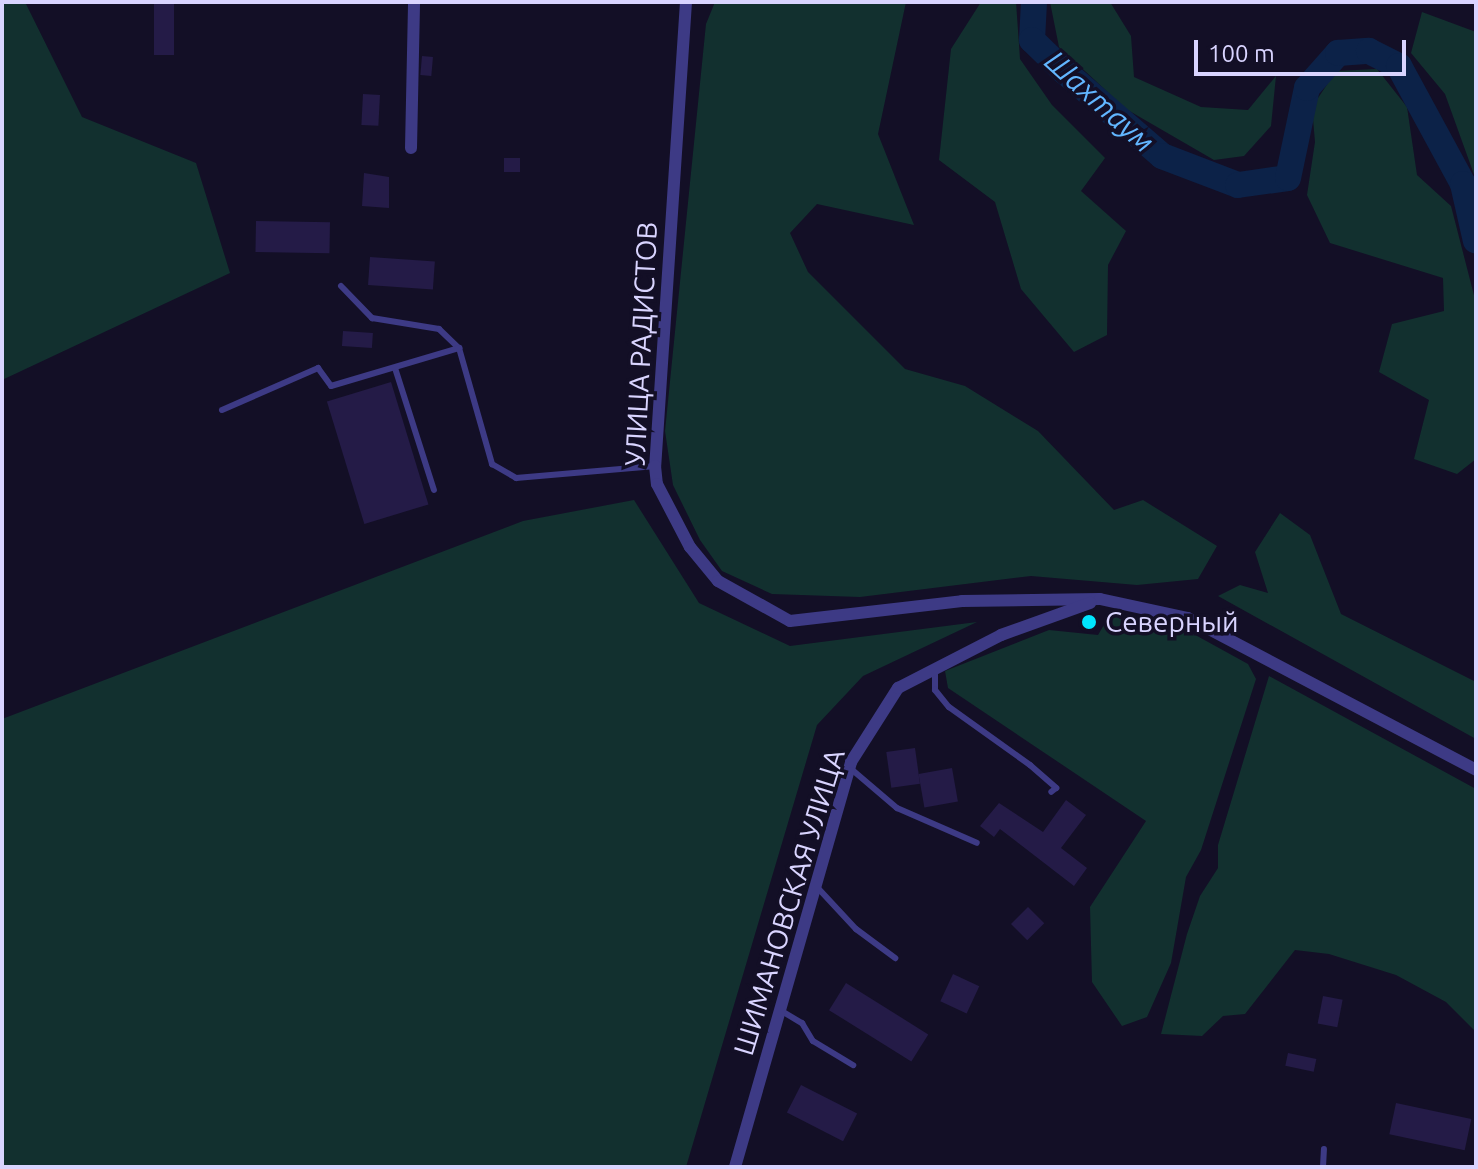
<!DOCTYPE html>
<meta charset="utf-8">
<style>
body{margin:0}
#map{position:relative;width:1478px;height:1169px;overflow:hidden;background:#130f26;font-family:Ubuntu,sans-serif}
div>[style]{position:absolute}
[style*='--x']{left:calc(var(--x)*1px);top:calc(var(--y)*1px);width:calc(var(--w)*1px);rotate:calc(var(--a)*1deg)}
.green>*{inset:0;background:#12302f}
.river>*{height:26px;margin:-13px;padding:0 13px;transform-origin:13px;border-radius:13px;background:#0c2248}
.building>*{inset:0;background:#241b47;transform-origin:0 0}
.lane>*{height:6px;margin:-3px;padding:0 3px;transform-origin:3px;border-radius:3px;background:#3d3a85}
.street>*{height:12px;margin:-6px;padding:0 6px;transform-origin:6px;border-radius:6px;background:#3d3a85}
.dots>*{width:22px;height:22px;translate:-50% -50%;box-sizing:border-box;border:4px solid #130f26;border-radius:50%}
span{translate:-50% -50%;white-space:nowrap;text-align:center;line-height:1.15;-webkit-text-stroke:7px #130f26;paint-order:stroke}
.street-label{font-size:28px;color:#d9d4ff}
.poi-label{font-size:28px;color:#d9d4ff}
.left{translate:0 -50%;text-align:left}
.water-label{font-size:30px;color:#62b6ff;font-style:italic}
.frame{position:absolute;inset:0;border:4px solid #d9d4ff;pointer-events:none}
.scale{position:absolute;left:1194px;top:40px;width:212px;height:36px;box-sizing:border-box;border:4px solid #d9d4ff;border-top:0;padding-left:10px;font-size:24px;line-height:28px;white-space:nowrap;color:#d9d4ff;-webkit-text-stroke:6px #130f26;paint-order:stroke}
</style>
<div id="map">
<div class="green">
<i style="clip-path:polygon(2px 2px,25px 2px,82px 117px,196px 163px,230px 273px,2px 380px)"></i>
<i style="clip-path:polygon(715px 2px,906px 2px,878px 134px,914px 225px,817px 204px,790px 233px,808px 272px,905px 369px,965px 386px,1038px 431px,1114px 510px,1143px 500px,1217px 546px,1198px 579px,1137px 585px,1031px 576px,860px 597px,772px 594px,722px 571px,700px 540px,673px 485px,665px 431px,706px 24px)"></i>
<i style="clip-path:polygon(981px 2px,1016px 2px,1020px 59px,1052px 105px,1105px 158px,1081px 191px,1126px 231px,1108px 265px,1107px 335px,1074px 352px,1021px 289px,995px 202px,939px 160px,951px 49px)"></i>
<i style="clip-path:polygon(1050px 2px,1110px 2px,1131px 36px,1134px 77px,1201px 107px,1248px 110px,1276px 76px,1271px 126px,1244px 156px,1214px 160px,1126px 109px,1059px 47px)"></i>
<i style="clip-path:polygon(1422px 12px,1476px 32px,1476px 180px,1445px 94px,1411px 53px)"></i>
<i style="clip-path:polygon(1377px 69px,1407px 107px,1417px 175px,1451px 206px,1476px 303px,1476px 459px,1457px 474px,1414px 459px,1429px 400px,1379px 372px,1392px 324px,1444px 311px,1443px 278px,1330px 243px,1307px 195px,1315px 142px,1312px 107px,1336px 71px)"></i>
<i style="clip-path:polygon(634px 500px,699px 603px,790px 646px,977px 622px,863px 676px,817px 725px,686px 1167px,2px 1167px,2px 719px,523px 521px)"></i>
<i style="clip-path:polygon(1280px 513px,1310px 535px,1341px 614px,1476px 682px,1476px 739px,1218px 596px,1240px 585px,1268px 593px,1255px 552px)"></i>
<i style="clip-path:polygon(1111px 613px,1179px 626px,1248px 664px,1256px 679px,1201px 850px,1186px 877px,1171px 963px,1147px 1017px,1122px 1026px,1092px 982px,1090px 907px,1146px 821px,948px 688px,945px 671px,1049px 630px,1098px 635px)"></i>
<i style="clip-path:polygon(1269px 676px,1476px 789px,1476px 1032px,1446px 1002px,1396px 975px,1329px 954px,1295px 950px,1245px 1014px,1223px 1016px,1202px 1036px,1161px 1034px,1187px 934px,1200px 896px,1218px 868px,1218px 845px)"></i>
</div>
<div class="river">
<i style="--x:1034;--y:2;--w:38;--a:93"></i>
<i style="--x:1032;--y:40;--w:45;--a:44.1"></i>
<i style="--x:1064;--y:71;--w:130;--a:40.9"></i>
<i style="--x:1162;--y:156;--w:81;--a:20.9"></i>
<i style="--x:1238;--y:185;--w:50;--a:-8"></i>
<i style="--x:1288;--y:178;--w:92;--a:-78.1"></i>
<i style="--x:1307;--y:88;--w:47;--a:-48.5"></i>
<i style="--x:1338;--y:53;--w:31;--a:-4"></i>
<i style="--x:1369;--y:51;--w:34;--a:27"></i>
<i style="--x:1399;--y:66;--w:134;--a:61.5"></i>
<i style="--x:1463;--y:184;--w:58;--a:77.2"></i>
</div>
<div class="building">
<i style="left:154px;top:2px;width:20px;height:53px"></i>
<i style="left:422px;top:56px;width:11px;height:19px;rotate:5deg"></i>
<i style="left:363px;top:94px;width:17px;height:31px;rotate:3deg"></i>
<i style="left:504px;top:158px;width:16px;height:14px"></i>
<i style="clip-path:polygon(364px 173px,389px 177px,389px 208px,362px 206px)"></i>
<i style="left:256px;top:221px;width:74px;height:31px;rotate:1deg"></i>
<i style="left:370px;top:257px;width:65px;height:28px;rotate:4deg"></i>
<i style="left:343px;top:331px;width:30px;height:15px;rotate:4deg"></i>
<i style="left:391px;top:382px;width:128px;height:67px;rotate:73deg"></i>
<i style="left:915px;top:748px;width:36px;height:29px;rotate:82deg"></i>
<i style="left:952px;top:768px;width:34px;height:34px;rotate:80deg"></i>
<i style="clip-path:polygon(1066px 800px,1086px 815px,1061px 848px,1087px 868px,1074px 886px,1000px 829px,994px 837px,980px 826px,999px 803px,1043px 832px)"></i>
<i style="left:1028px;top:907px;width:23px;height:24px;rotate:45deg"></i>
<i style="left:953px;top:974px;width:29px;height:30px;rotate:25deg"></i>
<i style="left:846px;top:983px;width:97px;height:32px;rotate:32deg"></i>
<i style="left:1323px;top:996px;width:20px;height:28px;rotate:11deg"></i>
<i style="left:1288px;top:1053px;width:29px;height:13px;rotate:12deg"></i>
<i style="left:801px;top:1085px;width:63px;height:31px;rotate:27deg"></i>
<i style="left:1396px;top:1103px;width:77px;height:32px;rotate:12deg"></i>
</div>
<div class="lane">
<i style="--x:341;--y:286;--w:45;--a:45.9"></i>
<i style="--x:372;--y:318;--w:68;--a:9.3"></i>
<i style="--x:439;--y:329;--w:28;--a:44"></i>
<i style="--x:459;--y:348;--w:121;--a:74.1"></i>
<i style="--x:492;--y:464;--w:28;--a:30"></i>
<i style="--x:516;--y:478;--w:140;--a:-4.9"></i>
<i style="--x:395;--y:368;--w:128;--a:72.3"></i>
<i style="--x:222;--y:410;--w:105;--a:-23.6"></i>
<i style="--x:318;--y:368;--w:22;--a:54"></i>
<i style="--x:331;--y:386;--w:134;--a:-16.5"></i>
<i style="--x:935;--y:670;--w:20;--a:90"></i>
<i style="--x:935;--y:690;--w:22;--a:51"></i>
<i style="--x:949;--y:707;--w:100;--a:35.6"></i>
<i style="--x:1030;--y:765;--w:35;--a:41"></i>
<i style="--x:1056;--y:788;--w:6;--a:141"></i>
<i style="--x:850;--y:768;--w:62;--a:40.4"></i>
<i style="--x:897;--y:808;--w:87;--a:23.6"></i>
<i style="--x:816;--y:886;--w:59;--a:47.1"></i>
<i style="--x:856;--y:929;--w:49;--a:36.6"></i>
<i style="--x:780;--y:1010;--w:26;--a:31"></i>
<i style="--x:802;--y:1023;--w:21;--a:59"></i>
<i style="--x:813;--y:1041;--w:47;--a:31"></i>
<i style="--x:1323;--y:1167;--w:18;--a:-87"></i>
</div>
<div class="street">
<i style="--x:686;--y:2;--w:465;--a:93.8"></i>
<i style="--x:655;--y:466;--w:18;--a:84"></i>
<i style="--x:657;--y:484;--w:71;--a:62.4"></i>
<i style="--x:690;--y:547;--w:44;--a:50.5"></i>
<i style="--x:718;--y:581;--w:82;--a:29.1"></i>
<i style="--x:790;--y:621;--w:173;--a:-6.6"></i>
<i style="--x:962;--y:601;--w:138;--a:-0.8"></i>
<i style="--x:1100;--y:599;--w:90;--a:12.2"></i>
<i style="--x:1188;--y:618;--w:326;--a:27.8"></i>
<i style="--x:411;--y:148;--w:146;--a:-88.8"></i>
<i style="--x:735;--y:1167;--w:421;--a:-74"></i>
<i style="--x:851;--y:762;--w:88;--a:-57.6"></i>
<i style="--x:898;--y:688;--w:116;--a:-27.2"></i>
<i style="--x:1001;--y:635;--w:95;--a:-19.8"></i>
</div>
<div class="dots">
<i style="left:1089px;top:622px;background:#00e5ff"></i>
</div>
<div class="street-label">
<span style="left:641px;top:344px;rotate:-87deg">УЛИЦА РАДИСТОВ</span>
<span style="left:789px;top:902px;rotate:-73deg">ШИМАНОВСКАЯ УЛИЦА</span>
</div>
<div class="poi-label">
<span class="left" style="left:1105px;top:622px">Северный</span>
</div>
<div class="water-label">
<span style="left:1100px;top:101px;rotate:42deg">Шахтаум</span>
</div>
<div class="frame"></div>
<div class="scale">100 m</div>
</div>
